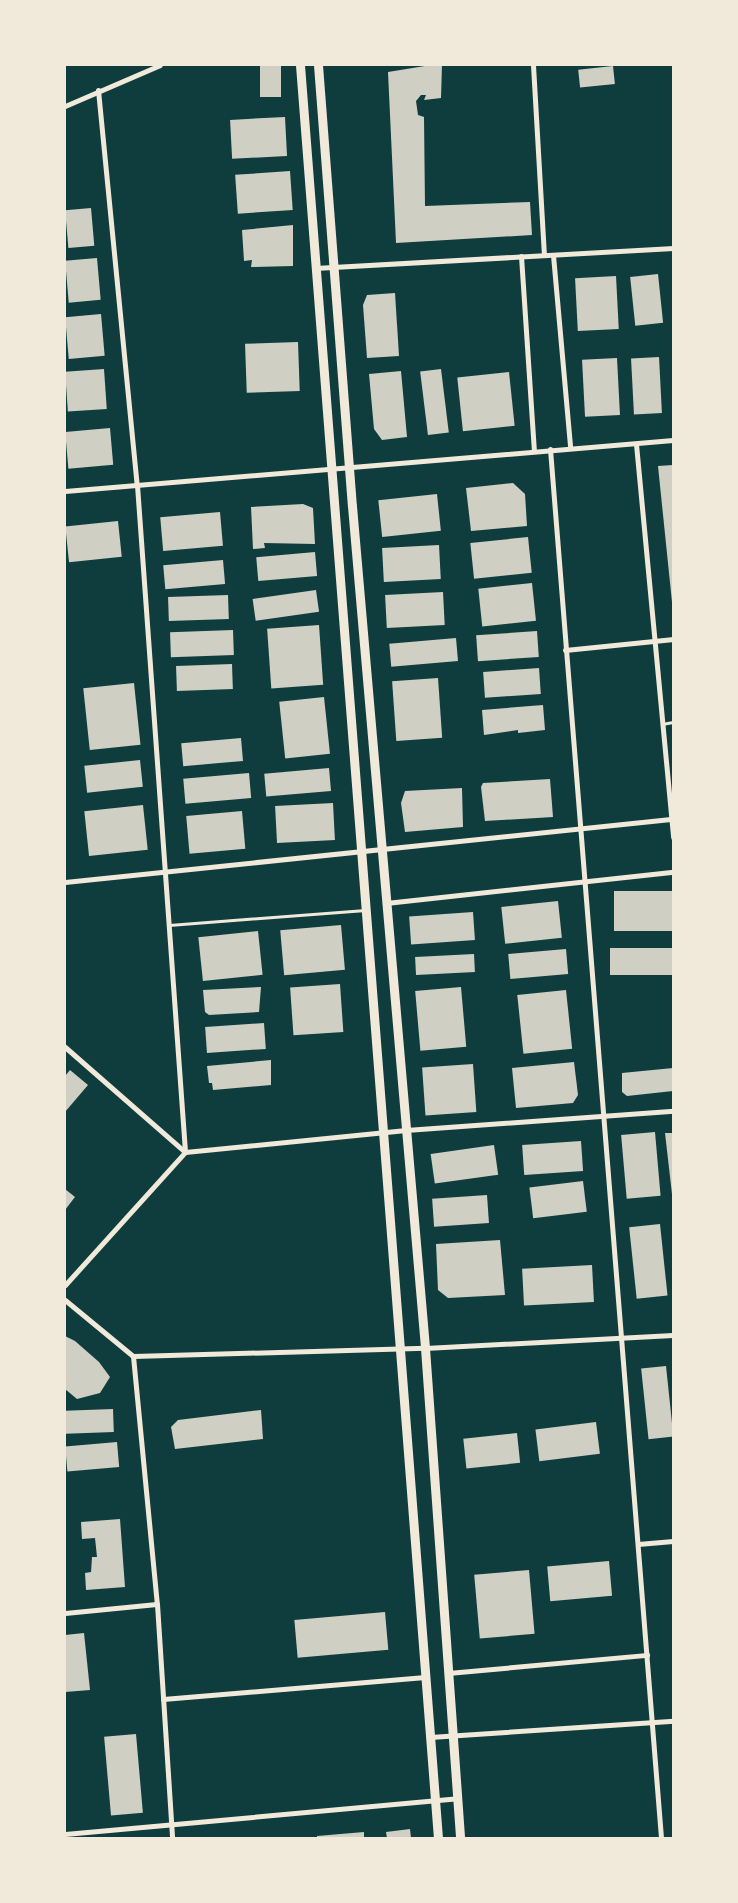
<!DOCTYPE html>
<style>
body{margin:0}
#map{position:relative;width:738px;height:1903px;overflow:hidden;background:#0f3d3e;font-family:"Asap Condensed",sans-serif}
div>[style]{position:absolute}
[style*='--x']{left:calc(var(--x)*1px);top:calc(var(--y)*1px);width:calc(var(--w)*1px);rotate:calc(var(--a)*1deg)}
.building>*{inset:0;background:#cfcfc3;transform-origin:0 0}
.service>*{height:3px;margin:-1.5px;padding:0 1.5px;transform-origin:1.5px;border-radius:1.5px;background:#f1e9da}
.minor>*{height:5px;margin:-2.5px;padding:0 2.5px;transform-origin:2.5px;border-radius:2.5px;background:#f1e9da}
.secondary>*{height:9px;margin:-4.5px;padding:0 4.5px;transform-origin:4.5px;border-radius:4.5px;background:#f1e9da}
span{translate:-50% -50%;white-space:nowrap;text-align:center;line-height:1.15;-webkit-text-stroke:5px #f1e9da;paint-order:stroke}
.frame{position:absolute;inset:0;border:66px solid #f1e9da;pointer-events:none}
</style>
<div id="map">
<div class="building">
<i style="left:260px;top:65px;width:21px;height:32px"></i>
<i style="clip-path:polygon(431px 65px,442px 65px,441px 98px,424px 100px,426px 95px,421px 95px,416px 101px,418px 115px,424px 117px,425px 206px,530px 202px,532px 235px,396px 243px,388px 72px)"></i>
<i style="left:613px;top:66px;width:18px;height:35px;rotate:84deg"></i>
<i style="left:285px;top:117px;width:39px;height:55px;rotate:87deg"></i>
<i style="left:290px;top:171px;width:39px;height:55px;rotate:86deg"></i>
<i style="left:91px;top:208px;width:38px;height:26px;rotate:85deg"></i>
<i style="clip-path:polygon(293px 225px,293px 266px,251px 267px,252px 260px,244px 261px,242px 230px)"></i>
<i style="left:97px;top:258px;width:42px;height:32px;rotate:85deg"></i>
<i style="left:658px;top:274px;width:49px;height:28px;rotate:84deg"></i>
<i style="left:616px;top:276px;width:53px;height:41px;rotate:87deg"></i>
<i style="clip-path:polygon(395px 293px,399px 356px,367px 358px,363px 305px,367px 295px)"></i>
<i style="left:101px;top:314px;width:42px;height:36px;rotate:85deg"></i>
<i style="left:298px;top:342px;width:49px;height:53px;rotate:88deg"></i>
<i style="left:659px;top:357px;width:56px;height:28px;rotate:87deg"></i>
<i style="left:617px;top:358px;width:57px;height:35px;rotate:87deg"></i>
<i style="left:104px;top:369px;width:40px;height:39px;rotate:86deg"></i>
<i style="left:441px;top:369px;width:64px;height:21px;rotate:83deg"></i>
<i style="clip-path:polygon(401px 371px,407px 437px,382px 440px,374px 429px,369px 374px)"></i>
<i style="left:509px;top:372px;width:54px;height:52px;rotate:84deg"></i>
<i style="left:110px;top:428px;width:37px;height:45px;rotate:85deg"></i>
<i style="clip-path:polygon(673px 465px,673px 602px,672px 602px,658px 466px)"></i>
<i style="clip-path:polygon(513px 483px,525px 494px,527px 526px,471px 531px,466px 488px)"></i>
<i style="left:437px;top:494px;width:37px;height:59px;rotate:84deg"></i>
<i style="clip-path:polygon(303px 504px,313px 508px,315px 544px,264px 543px,265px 548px,253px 549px,251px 507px)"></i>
<i style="left:220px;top:512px;width:34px;height:60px;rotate:85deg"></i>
<i style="left:118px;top:521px;width:36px;height:53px;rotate:84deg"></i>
<i style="left:528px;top:537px;width:36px;height:58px;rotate:84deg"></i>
<i style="left:439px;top:545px;width:34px;height:57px;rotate:87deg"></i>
<i style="left:315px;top:552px;width:24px;height:59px;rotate:85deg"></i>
<i style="left:223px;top:560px;width:24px;height:60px;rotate:85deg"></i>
<i style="left:532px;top:583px;width:38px;height:54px;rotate:84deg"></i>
<i style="left:316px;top:590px;width:22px;height:64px;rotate:82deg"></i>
<i style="left:443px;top:592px;width:33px;height:58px;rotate:87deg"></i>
<i style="left:228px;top:595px;width:24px;height:60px;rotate:88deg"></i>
<i style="left:319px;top:625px;width:60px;height:52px;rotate:86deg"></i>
<i style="left:233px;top:630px;width:25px;height:63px;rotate:88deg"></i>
<i style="left:537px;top:631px;width:26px;height:61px;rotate:86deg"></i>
<i style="left:456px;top:638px;width:23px;height:67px;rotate:85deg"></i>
<i style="left:232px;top:664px;width:25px;height:56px;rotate:88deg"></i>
<i style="left:539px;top:668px;width:26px;height:56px;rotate:86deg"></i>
<i style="left:438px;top:678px;width:60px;height:46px;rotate:86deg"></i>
<i style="left:134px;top:683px;width:62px;height:51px;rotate:84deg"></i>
<i style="left:324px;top:697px;width:57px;height:45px;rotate:84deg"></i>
<i style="clip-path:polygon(543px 705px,545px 730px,518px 733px,518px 730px,484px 735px,482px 710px)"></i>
<i style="left:241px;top:738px;width:23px;height:60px;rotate:85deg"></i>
<i style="left:140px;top:760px;width:27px;height:56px;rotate:84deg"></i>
<i style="left:329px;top:768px;width:23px;height:65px;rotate:85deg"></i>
<i style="left:249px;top:773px;width:25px;height:66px;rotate:85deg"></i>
<i style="clip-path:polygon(550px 779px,553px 817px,485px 821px,481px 787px,483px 783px)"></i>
<i style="clip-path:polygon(462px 788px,463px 827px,405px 832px,401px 803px,405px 791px)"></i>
<i style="left:333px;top:803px;width:37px;height:58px;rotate:87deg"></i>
<i style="left:143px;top:805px;width:45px;height:59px;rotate:84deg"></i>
<i style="left:242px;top:811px;width:38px;height:56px;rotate:85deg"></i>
<i style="left:673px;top:891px;width:40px;height:59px;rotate:90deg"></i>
<i style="left:558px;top:901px;width:37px;height:57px;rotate:84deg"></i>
<i style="left:473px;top:912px;width:28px;height:64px;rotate:86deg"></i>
<i style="left:341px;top:925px;width:45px;height:61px;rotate:85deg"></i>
<i style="left:258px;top:931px;width:44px;height:60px;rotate:84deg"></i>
<i style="left:673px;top:948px;width:27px;height:63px;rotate:90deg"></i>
<i style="left:566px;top:949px;width:25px;height:58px;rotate:85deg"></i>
<i style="left:474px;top:954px;width:18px;height:59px;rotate:87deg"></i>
<i style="left:340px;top:984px;width:48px;height:50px;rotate:86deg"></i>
<i style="clip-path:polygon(261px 987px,259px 1012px,209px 1015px,205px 1012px,203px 990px)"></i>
<i style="left:461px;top:987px;width:60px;height:46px;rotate:85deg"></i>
<i style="left:566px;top:990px;width:59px;height:49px;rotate:84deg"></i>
<i style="left:264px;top:1023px;width:26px;height:59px;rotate:86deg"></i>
<i style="clip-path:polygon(271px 1060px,271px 1085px,213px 1090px,212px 1083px,209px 1083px,207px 1066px)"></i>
<i style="clip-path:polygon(574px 1062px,578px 1095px,573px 1103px,516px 1108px,512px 1068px)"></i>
<i style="left:473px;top:1064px;width:48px;height:51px;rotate:86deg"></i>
<i style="clip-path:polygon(673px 1068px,673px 1091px,627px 1096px,622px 1092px,622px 1073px)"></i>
<i style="clip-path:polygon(70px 1070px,88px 1085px,65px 1112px,65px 1076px)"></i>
<i style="left:655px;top:1132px;width:64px;height:34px;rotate:85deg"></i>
<i style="clip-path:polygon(665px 1133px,673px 1133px,673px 1194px,672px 1194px)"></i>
<i style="left:581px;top:1141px;width:30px;height:59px;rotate:86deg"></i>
<i style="left:494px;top:1145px;width:30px;height:64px;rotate:82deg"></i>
<i style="left:583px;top:1181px;width:31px;height:54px;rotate:83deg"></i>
<i style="clip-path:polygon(65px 1189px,75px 1197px,65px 1210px)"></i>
<i style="left:487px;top:1195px;width:28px;height:55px;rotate:86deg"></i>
<i style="left:660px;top:1224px;width:72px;height:31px;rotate:84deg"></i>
<i style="clip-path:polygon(500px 1240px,505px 1295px,448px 1298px,438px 1290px,436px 1244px)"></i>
<i style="left:592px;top:1265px;width:37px;height:70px;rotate:87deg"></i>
<i style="clip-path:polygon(65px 1336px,75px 1341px,99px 1362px,110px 1377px,100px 1393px,77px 1399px,65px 1389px)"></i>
<i style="left:666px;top:1366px;width:71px;height:25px;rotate:84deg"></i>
<i style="left:113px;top:1409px;width:23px;height:48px;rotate:88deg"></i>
<i style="clip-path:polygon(261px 1410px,263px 1439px,175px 1449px,171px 1427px,178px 1420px)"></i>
<i style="left:596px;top:1422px;width:32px;height:61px;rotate:83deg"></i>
<i style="left:517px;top:1433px;width:30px;height:54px;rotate:84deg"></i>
<i style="left:117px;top:1442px;width:25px;height:52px;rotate:85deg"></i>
<i style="clip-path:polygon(120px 1519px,125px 1587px,86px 1590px,85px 1573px,91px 1572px,92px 1557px,97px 1557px,95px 1538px,82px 1539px,81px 1522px)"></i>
<i style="left:609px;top:1561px;width:35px;height:62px;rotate:85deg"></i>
<i style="left:529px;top:1570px;width:64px;height:55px;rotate:85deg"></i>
<i style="left:385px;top:1612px;width:38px;height:91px;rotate:85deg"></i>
<i style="clip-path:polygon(84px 1633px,90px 1690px,65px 1692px,65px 1635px)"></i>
<i style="left:136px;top:1734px;width:79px;height:32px;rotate:85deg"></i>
<i style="clip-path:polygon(410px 1829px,411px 1838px,387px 1838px,386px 1832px)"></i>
<i style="clip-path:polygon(364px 1832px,364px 1838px,317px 1838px,317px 1836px)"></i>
</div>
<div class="service">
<i style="--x:662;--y:724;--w:11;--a:-10"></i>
<i style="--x:169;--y:925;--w:197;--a:-4.4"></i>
</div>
<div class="minor">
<i style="--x:533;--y:65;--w:190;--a:86.7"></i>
<i style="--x:98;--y:90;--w:397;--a:84.4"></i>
<i style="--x:137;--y:485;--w:669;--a:85.88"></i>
<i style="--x:65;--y:106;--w:103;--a:-23.3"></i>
<i style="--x:553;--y:255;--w:193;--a:84.9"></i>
<i style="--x:521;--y:256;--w:194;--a:86.2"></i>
<i style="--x:315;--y:268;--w:359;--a:-3.2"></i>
<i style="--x:636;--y:444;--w:395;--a:84.6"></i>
<i style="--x:550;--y:449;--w:1393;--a:85.43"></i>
<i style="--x:65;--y:491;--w:610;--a:-4.79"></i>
<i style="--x:565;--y:650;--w:109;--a:-5.8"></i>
<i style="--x:65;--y:882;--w:609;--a:-5.94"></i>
<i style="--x:386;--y:903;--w:289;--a:-6.2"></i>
<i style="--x:65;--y:1047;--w:159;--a:41.2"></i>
<i style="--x:65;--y:1285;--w:179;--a:-47.9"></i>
<i style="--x:185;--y:1152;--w:222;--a:-5.7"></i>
<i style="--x:406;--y:1130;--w:268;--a:-4.1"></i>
<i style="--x:65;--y:1300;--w:88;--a:39.5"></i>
<i style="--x:133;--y:1356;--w:249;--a:84.5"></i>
<i style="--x:157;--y:1604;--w:234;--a:86.3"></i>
<i style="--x:133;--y:1356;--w:292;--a:-1.6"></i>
<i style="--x:425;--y:1348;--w:248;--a:-3"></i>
<i style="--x:638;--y:1544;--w:35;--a:-5"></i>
<i style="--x:65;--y:1613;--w:92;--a:-5.6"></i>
<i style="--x:448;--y:1673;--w:200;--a:-5.2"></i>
<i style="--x:163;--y:1699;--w:263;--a:-4.8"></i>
<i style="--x:430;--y:1737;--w:244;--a:-3.8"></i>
<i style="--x:65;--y:1834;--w:394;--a:-5.2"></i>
</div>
<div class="secondary">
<i style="--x:300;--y:65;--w:1778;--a:85.55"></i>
<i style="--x:318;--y:65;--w:442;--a:85.6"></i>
<i style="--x:352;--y:506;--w:845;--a:85.04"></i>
<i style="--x:425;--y:1348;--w:491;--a:85.9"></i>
</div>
<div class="frame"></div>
</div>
